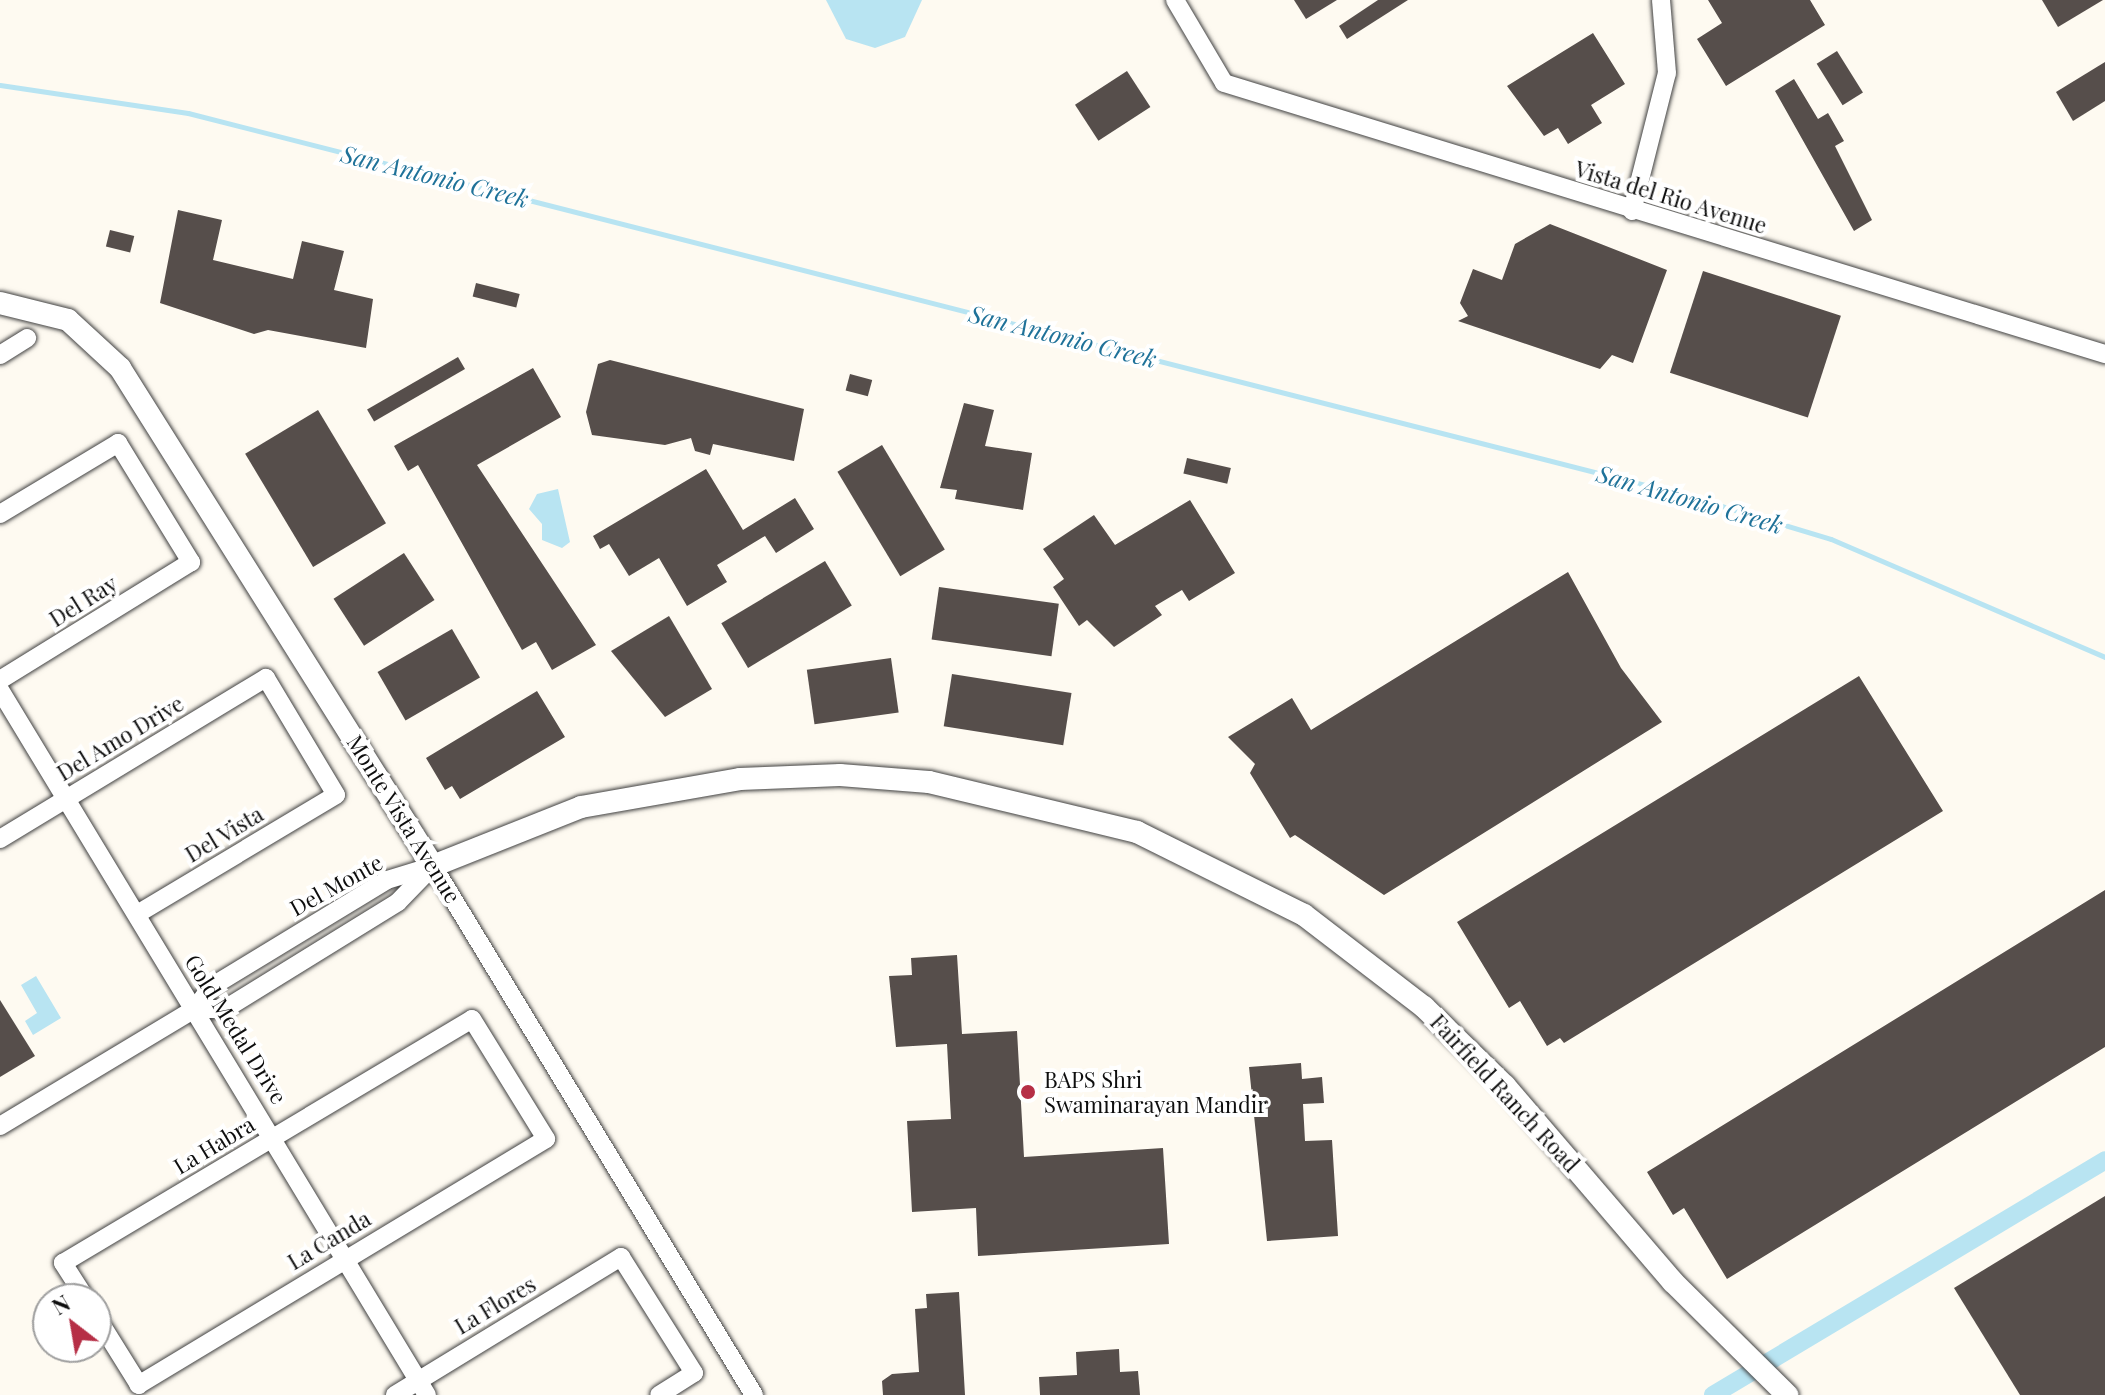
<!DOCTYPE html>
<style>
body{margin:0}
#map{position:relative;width:2105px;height:1395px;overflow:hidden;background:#fefaf1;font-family:"Playfair Display",serif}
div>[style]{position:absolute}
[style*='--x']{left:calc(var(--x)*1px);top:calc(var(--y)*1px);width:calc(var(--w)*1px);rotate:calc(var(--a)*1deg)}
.water>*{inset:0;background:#b8e4f2}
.stream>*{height:5px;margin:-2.5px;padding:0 2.5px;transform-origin:2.5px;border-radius:2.5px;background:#b8e4f2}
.canal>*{height:18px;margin:-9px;padding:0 9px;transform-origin:9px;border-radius:9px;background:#b8e4f2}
.building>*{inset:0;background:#564e4b;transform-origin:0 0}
.roads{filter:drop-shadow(0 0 2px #414141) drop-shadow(0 0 2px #414141)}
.minor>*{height:18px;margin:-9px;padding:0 9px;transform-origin:9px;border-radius:9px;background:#fff}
.tertiary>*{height:22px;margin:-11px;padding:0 11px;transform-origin:11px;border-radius:11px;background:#fff}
.dots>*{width:22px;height:22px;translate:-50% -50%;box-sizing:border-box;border:4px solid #fff;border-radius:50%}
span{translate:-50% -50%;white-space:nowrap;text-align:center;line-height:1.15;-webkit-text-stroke:8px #fff;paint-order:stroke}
.street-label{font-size:22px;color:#0e0e0e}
.poi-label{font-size:22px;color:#0e0e0e}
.left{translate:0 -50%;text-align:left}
.water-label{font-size:24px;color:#1f7299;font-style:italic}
.north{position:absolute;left:32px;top:1283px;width:80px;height:80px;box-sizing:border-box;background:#fff;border:2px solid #9f9f9f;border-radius:50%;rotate:329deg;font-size:22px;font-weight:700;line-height:32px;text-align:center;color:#0e0e0e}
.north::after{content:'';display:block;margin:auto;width:28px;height:36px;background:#b62f46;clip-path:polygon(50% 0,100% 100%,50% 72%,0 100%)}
</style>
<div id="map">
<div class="water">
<i style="clip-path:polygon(826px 0,922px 0,905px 37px,875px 48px,846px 39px)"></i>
<i style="clip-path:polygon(558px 489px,570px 542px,562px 548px,542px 540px,542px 524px,529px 509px,537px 494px)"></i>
<i style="clip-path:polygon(36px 976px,61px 1018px,33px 1035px,25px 1021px,37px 1013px,21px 985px)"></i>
</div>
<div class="stream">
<i style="--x:0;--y:85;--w:190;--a:8.5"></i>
<i style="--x:188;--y:113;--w:1545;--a:14.32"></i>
<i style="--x:1685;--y:495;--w:152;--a:16.8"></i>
<i style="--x:1831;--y:539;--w:298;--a:23.3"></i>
</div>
<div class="canal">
<i style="--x:1713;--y:1395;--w:457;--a:-30.9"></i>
</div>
<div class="building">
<i style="clip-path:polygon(1294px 0,1337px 0,1306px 19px)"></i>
<i style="clip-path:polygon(1378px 0,1408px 0,1347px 39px,1339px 26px)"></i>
<i style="clip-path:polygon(1708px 0,1810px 0,1825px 25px,1726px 86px,1697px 39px,1722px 23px)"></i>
<i style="clip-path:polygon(2042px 0,2103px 0,2058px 27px)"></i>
<i style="clip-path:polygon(1593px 33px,1625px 84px,1591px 105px,1602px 123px,1568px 144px,1558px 128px,1544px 136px,1507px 86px)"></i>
<i style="left:1837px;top:51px;width:49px;height:24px;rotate:58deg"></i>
<i style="clip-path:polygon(2105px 62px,2105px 101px,2073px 121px,2056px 92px)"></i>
<i style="left:1127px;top:71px;width:43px;height:62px;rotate:57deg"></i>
<i style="clip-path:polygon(1794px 79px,1818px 119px,1828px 113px,1844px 141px,1835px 146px,1872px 220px,1854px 231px,1775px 91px)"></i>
<i style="clip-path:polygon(178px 210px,222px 220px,213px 260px,293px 279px,302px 241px,344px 251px,334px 290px,373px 299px,366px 348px,268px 330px,254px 334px,160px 303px)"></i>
<i style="clip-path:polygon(1550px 224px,1667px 270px,1633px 363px,1612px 355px,1600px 369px,1458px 321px,1468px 316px,1460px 303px,1473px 269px,1502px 280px,1515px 244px)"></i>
<i style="left:110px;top:230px;width:25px;height:17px;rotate:14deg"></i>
<i style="left:1703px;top:271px;width:145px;height:107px;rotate:18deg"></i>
<i style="left:476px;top:283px;width:45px;height:14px;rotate:14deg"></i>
<i style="left:458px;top:357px;width:14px;height:105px;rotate:60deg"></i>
<i style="clip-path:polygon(610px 360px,804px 409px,794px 461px,713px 444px,710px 455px,695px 451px,691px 438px,665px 445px,592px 435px,586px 412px,598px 364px)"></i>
<i style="clip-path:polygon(533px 368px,561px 417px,477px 465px,596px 645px,552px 670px,536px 642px,522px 650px,418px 465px,408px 471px,394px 446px)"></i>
<i style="left:850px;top:374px;width:23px;height:17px;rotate:15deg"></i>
<i style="clip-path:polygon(964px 403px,994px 410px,985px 446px,1032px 453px,1023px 510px,955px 499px,957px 490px,940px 488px)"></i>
<i style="left:318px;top:410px;width:132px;height:85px;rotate:59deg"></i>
<i style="left:882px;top:445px;width:122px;height:52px;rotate:59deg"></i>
<i style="left:1187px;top:458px;width:45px;height:16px;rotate:13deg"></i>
<i style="clip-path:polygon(706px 469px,743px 530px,795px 498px,814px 529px,776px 553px,765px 536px,717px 565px,727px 582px,687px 606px,659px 558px,629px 576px,609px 544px,600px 549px,593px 536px)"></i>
<i style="clip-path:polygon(1190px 500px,1235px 573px,1189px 601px,1182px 590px,1155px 606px,1162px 615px,1114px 647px,1087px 620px,1079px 626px,1053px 587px,1064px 579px,1043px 549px,1094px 515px,1115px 545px)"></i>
<i style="left:404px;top:553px;width:56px;height:84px;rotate:57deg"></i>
<i style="left:825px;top:561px;width:52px;height:121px;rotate:59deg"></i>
<i style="clip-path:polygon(1568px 572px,1621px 668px,1662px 722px,1384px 895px,1295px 835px,1290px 838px,1250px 773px,1255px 764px,1228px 737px,1292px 698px,1311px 730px)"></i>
<i style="left:939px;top:587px;width:121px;height:53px;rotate:8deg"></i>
<i style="clip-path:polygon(669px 616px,712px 689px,665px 717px,611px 651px)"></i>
<i style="left:452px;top:629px;width:56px;height:86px;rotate:60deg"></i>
<i style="left:891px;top:658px;width:55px;height:85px;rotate:82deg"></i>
<i style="left:952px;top:674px;width:121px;height:53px;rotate:9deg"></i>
<i style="clip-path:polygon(1859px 676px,1943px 811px,1564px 1043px,1560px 1038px,1547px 1046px,1520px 1001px,1509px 1008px,1457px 922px)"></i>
<i style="clip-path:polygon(537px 691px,565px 737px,460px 799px,452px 786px,445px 790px,426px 758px)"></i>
<i style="clip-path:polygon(2105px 890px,2105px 1047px,1727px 1279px,1684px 1208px,1673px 1215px,1647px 1172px)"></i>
<i style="clip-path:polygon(957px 955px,962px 1034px,1017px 1031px,1024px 1157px,1163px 1148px,1169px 1244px,978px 1256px,976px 1208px,912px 1212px,907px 1121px,951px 1119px,947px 1044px,896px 1047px,889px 976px,912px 975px,911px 958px)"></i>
<i style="clip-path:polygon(0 1000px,35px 1056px,0 1077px)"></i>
<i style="clip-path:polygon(1301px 1063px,1302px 1079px,1322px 1077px,1324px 1103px,1303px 1104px,1305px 1141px,1332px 1140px,1338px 1236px,1267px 1241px,1249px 1067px)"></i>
<i style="clip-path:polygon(2105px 1196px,2105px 1395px,2020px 1395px,1954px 1288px)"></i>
<i style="clip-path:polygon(959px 1292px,965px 1395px,883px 1395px,882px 1381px,892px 1374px,919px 1372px,915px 1309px,927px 1308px,926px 1294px)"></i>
<i style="clip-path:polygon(1119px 1349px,1120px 1372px,1138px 1371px,1140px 1395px,1040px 1395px,1039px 1377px,1077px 1375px,1076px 1352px)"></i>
</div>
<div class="roads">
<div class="minor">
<i style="--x:1175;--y:0;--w:96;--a:59.4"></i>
<i style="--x:1224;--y:83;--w:922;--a:17.1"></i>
<i style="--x:1632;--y:211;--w:142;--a:-75.8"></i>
<i style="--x:1667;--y:73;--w:73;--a:-94.7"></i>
<i style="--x:0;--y:355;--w:32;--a:-32"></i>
<i style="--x:0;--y:514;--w:138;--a:-31"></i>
<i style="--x:118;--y:443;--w:140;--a:58.5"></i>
<i style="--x:191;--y:562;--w:225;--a:148.3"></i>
<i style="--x:0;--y:690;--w:824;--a:58.8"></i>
<i style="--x:0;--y:839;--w:311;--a:-31.2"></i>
<i style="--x:266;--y:678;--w:136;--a:59.1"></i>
<i style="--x:336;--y:795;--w:232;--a:149.1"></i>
<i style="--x:433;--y:866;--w:619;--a:58.75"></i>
<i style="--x:195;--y:1009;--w:30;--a:0"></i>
<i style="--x:225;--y:1009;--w:203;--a:-31.7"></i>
<i style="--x:398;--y:902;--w:47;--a:-45.9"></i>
<i style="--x:0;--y:1126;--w:227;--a:-31"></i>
<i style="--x:195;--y:1009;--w:27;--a:-54"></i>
<i style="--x:211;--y:987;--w:206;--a:-31.3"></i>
<i style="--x:387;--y:880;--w:48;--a:-16.9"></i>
<i style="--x:86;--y:1299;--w:43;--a:-122.6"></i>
<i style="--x:63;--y:1263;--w:476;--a:-30.8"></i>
<i style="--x:472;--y:1019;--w:141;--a:58.3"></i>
<i style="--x:546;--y:1139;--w:476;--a:148.9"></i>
<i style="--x:139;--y:1385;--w:81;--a:-121.9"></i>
<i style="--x:395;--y:1395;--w:265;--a:-31.4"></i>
<i style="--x:621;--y:1257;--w:137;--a:57.8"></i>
<i style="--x:694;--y:1373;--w:41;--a:147.8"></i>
</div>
<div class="tertiary">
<i style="--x:0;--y:303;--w:70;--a:14"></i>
<i style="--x:68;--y:320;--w:71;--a:42.7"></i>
<i style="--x:120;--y:368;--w:588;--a:57.85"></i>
<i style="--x:433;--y:866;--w:159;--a:-21.7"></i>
<i style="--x:581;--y:807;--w:161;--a:-10"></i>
<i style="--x:740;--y:779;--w:100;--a:-2.3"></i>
<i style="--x:840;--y:775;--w:89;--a:4.5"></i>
<i style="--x:929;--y:782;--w:214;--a:13.5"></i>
<i style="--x:1137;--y:832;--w:186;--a:26.4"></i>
<i style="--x:1304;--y:915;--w:151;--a:37.5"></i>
<i style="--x:1424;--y:1007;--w:113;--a:44.3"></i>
<i style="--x:1505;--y:1086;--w:258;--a:49.4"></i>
<i style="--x:1673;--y:1282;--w:161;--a:44.7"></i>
</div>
</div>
<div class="dots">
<i style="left:1028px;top:1092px;background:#b62f46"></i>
</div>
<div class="street-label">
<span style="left:1671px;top:197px;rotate:17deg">Vista del Rio Avenue</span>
<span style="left:83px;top:601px;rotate:-32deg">Del Ray</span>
<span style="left:120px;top:738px;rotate:-31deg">Del Amo Drive</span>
<span style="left:404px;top:819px;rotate:58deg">Monte Vista Avenue</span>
<span style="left:224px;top:834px;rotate:-31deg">Del Vista</span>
<span style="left:336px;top:885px;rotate:-29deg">Del Monte</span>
<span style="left:236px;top:1029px;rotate:58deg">Gold Medal Drive</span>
<span style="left:1505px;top:1093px;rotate:47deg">Fairfield Ranch Road</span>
<span style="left:214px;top:1145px;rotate:-31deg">La Habra</span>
<span style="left:329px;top:1240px;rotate:-31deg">La Canda</span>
<span style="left:495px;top:1305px;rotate:-31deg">La Flores</span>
</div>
<div class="poi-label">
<span class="left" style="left:1044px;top:1092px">BAPS Shri<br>Swaminarayan Mandir</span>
</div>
<div class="water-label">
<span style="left:435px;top:176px;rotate:14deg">San Antonio Creek</span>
<span style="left:1063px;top:336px;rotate:14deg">San Antonio Creek</span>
<span style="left:1690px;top:499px;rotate:16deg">San Antonio Creek</span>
</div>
<div class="north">N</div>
</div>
